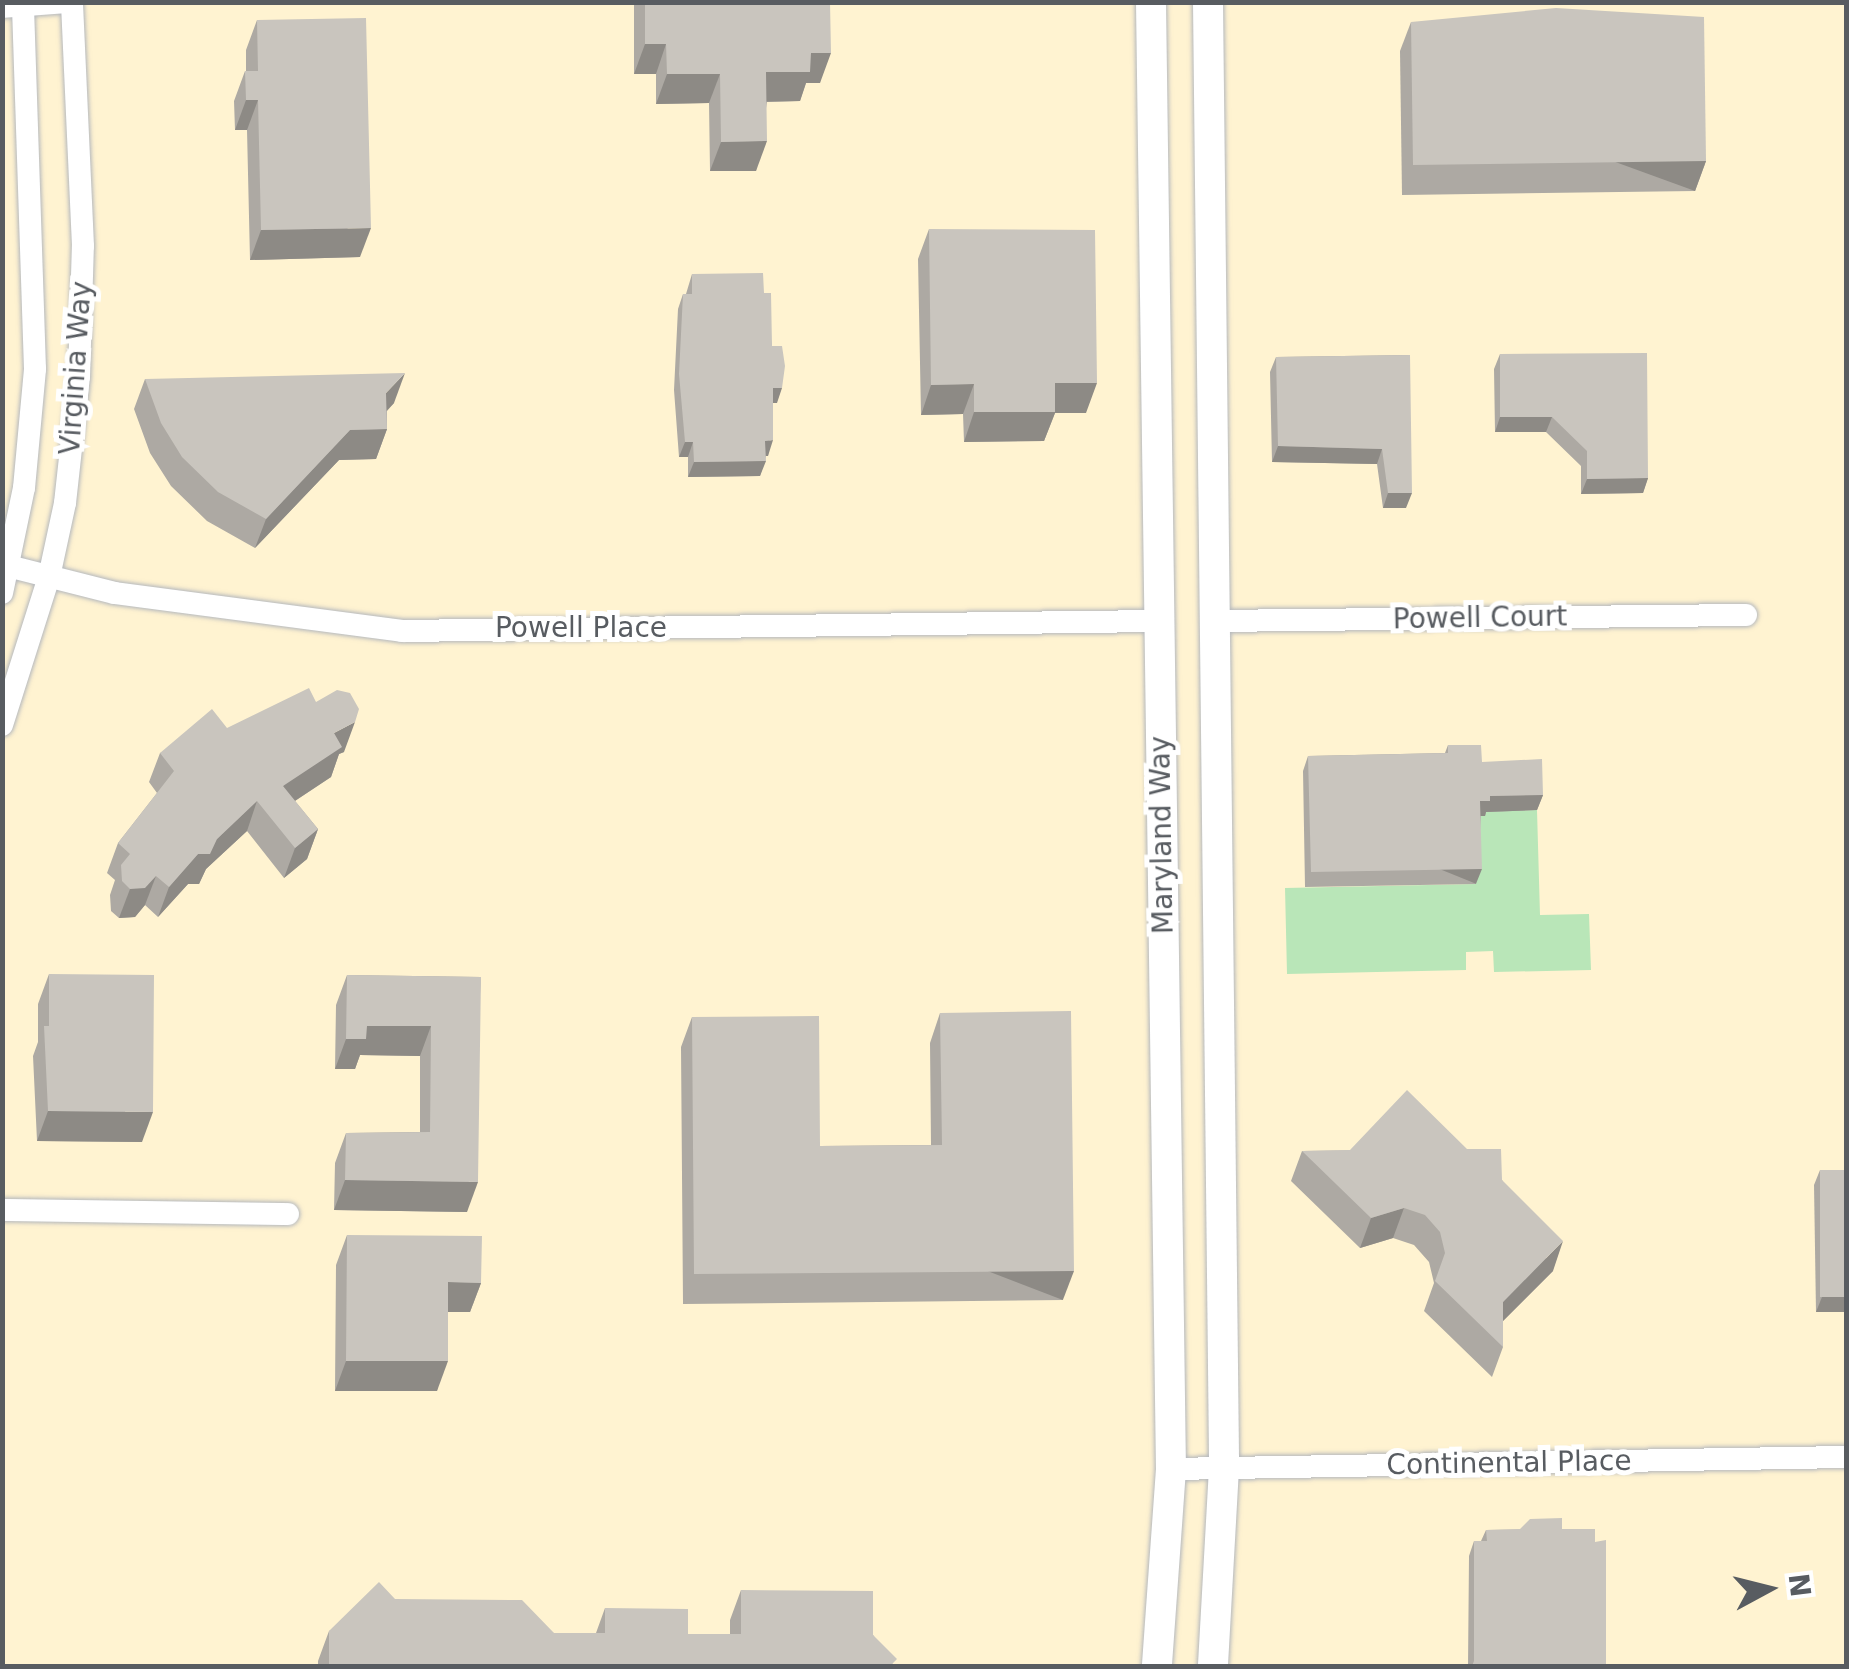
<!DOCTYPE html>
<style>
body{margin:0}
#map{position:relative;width:1849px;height:1669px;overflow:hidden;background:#ece9de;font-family:"DejaVu Sans",sans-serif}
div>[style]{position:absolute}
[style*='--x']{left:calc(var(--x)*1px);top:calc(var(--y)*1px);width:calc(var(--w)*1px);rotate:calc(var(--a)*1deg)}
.commercial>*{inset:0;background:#fff3d1;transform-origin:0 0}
.green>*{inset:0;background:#b9e6b8}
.roads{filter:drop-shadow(0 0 2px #b5b8bd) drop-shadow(0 0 2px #b5b8bd)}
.minor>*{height:22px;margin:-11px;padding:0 11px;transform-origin:11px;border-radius:11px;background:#fff}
.secondary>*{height:30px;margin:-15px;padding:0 15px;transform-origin:15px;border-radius:15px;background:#fff}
.wall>*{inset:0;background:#ada9a3}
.shaded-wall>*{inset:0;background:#8d8a85;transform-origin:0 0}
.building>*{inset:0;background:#c9c5be;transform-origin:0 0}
span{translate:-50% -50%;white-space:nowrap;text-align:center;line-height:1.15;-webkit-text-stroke:10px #fff;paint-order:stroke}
.street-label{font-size:28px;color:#585c61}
.frame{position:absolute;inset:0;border:5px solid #585c61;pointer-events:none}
.north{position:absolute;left:1719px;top:1539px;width:100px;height:100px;-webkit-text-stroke:8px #fff;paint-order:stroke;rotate:83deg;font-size:28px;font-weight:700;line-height:40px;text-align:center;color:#585c61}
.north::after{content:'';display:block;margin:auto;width:35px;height:45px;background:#585c61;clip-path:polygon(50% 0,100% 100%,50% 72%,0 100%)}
</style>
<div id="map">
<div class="commercial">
<i style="left:3px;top:3px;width:1843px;height:1663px"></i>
</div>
<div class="green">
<i style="clip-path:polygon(1537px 810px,1540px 915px,1589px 914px,1591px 970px,1494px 972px,1493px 951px,1466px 952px,1466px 970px,1287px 974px,1285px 888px,1476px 884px,1475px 816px,1484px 811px)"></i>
</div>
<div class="roads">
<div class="minor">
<i style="--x:2;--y:7;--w:67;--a:-4.3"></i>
<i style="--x:8;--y:566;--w:110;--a:14.2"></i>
<i style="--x:115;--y:593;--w:290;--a:7.5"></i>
<i style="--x:402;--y:631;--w:757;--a:-0.76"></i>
<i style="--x:2;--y:593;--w:107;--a:-78.2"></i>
<i style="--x:24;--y:488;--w:120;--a:-84.7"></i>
<i style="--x:35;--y:369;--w:367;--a:-91.9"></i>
<i style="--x:1214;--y:621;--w:532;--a:-0.65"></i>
<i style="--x:2;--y:725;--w:155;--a:-72.4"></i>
<i style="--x:49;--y:577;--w:76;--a:-77.8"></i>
<i style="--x:65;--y:503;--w:127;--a:-83.7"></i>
<i style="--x:79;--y:377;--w:131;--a:-88.3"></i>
<i style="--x:83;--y:246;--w:244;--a:-92.6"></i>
<i style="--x:2;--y:1210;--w:286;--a:0.8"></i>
<i style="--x:1171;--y:1469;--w:675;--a:-1.02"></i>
</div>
<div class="secondary">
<i style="--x:1151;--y:2;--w:1467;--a:89.22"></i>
<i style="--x:1171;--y:1469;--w:197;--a:94.1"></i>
<i style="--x:1208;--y:2;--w:1466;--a:89.37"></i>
<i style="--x:1224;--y:1468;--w:198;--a:93.2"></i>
</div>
</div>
<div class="wall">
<i style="clip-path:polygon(634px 2px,830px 2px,820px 83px,806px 83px,800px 101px,767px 102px,756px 171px,710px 171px,709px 103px,656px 104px,656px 74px,634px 74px)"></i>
<i style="clip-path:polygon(257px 20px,360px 257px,250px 260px,247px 130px,235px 130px,234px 101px,245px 71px,246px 71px,246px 50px)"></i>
<i style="clip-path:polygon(1411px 22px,1706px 161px,1695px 191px,1402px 195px,1400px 51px)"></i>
<i style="clip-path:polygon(929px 229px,1086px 413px,1055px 413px,1044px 441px,964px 442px,963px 414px,921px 415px,918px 259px)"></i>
<i style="clip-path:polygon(692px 274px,764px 293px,772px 346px,777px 403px,773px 403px,768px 456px,766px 456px,760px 476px,688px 477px,688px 457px,679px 457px,674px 390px,678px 309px,683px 294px,686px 294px)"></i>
<i style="clip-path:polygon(1500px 354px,1648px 478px,1643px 493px,1581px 494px,1581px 466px,1546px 432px,1495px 432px,1494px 369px)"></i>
<i style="clip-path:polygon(1410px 355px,1406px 508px,1383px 508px,1377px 464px,1272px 462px,1270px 372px,1276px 357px)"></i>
<i style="clip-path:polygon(145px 379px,394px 403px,387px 411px,387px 429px,376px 459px,339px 460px,255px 548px,207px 521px,171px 486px,150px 453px,134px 409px)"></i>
<i style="clip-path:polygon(227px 728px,344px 752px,339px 754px,331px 777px,295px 801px,318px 829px,307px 859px,284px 878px,247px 831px,206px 869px,199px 884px,188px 884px,158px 917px,145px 905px,135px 917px,119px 918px,111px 911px,110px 895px,115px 880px,107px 873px,118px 843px,157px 793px,149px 782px,160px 753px)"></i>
<i style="clip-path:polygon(1448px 745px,1482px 762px,1543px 795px,1537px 810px,1486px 812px,1485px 816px,1481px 816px,1476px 884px,1305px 887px,1303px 771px,1308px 756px,1445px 753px)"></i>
<i style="clip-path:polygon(49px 974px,142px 1142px,37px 1141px,33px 1056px,38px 1042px,38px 1004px)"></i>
<i style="clip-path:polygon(347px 975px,481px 977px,467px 1212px,334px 1210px,335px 1163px,346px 1133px,420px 1132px,420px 1056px,360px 1055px,355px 1069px,335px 1069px,336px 1005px)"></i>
<i style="clip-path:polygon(940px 1013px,1063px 1300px,683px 1304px,681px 1047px,692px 1017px,820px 1146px,931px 1145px,930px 1043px)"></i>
<i style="clip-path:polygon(1467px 1149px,1502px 1180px,1553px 1271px,1503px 1321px,1503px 1347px,1492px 1377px,1424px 1311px,1434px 1283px,1429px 1262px,1414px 1245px,1393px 1238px,1360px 1248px,1291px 1181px,1302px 1151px)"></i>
<i style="clip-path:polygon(1820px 1170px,1846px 1312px,1816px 1312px,1814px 1185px)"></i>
<i style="clip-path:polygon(347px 1235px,481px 1283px,470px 1312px,448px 1312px,437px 1391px,335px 1391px,336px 1265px)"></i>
<i style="clip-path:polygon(1562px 1529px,1595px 1542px,1606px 1666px,1468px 1666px,1469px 1556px,1474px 1541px,1481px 1541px,1486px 1530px)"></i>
<i style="clip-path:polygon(741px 1590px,873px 1635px,894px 1666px,318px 1666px,318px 1661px,329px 1631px,395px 1599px,554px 1633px,596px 1633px,605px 1608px,688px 1634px,730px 1634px,730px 1620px)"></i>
</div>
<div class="shaded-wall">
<i style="clip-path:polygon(645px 44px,666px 44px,656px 74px,634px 74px)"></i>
<i style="clip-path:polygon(811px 53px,831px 53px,820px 83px,806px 83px,800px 101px,755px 102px,766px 72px)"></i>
<i style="clip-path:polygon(667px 74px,720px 74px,709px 103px,656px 104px)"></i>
<i style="clip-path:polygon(246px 100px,258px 100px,247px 130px,235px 130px)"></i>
<i style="clip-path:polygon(767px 141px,756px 171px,710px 171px,721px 142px)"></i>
<i style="left:1706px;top:161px;width:32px;height:293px;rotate:110deg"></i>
<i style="clip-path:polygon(371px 228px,360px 257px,250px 260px,261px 230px)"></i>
<i style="clip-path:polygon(405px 373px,394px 403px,375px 423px,386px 393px)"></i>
<i style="clip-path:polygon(1055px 383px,1097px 383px,1086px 413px,1055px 413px,1044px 441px,964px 442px,974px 412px)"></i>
<i style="clip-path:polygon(974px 384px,963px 414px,921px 415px,931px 385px)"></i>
<i style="clip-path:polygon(773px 388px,782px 388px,777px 403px,767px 403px)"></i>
<i style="clip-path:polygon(1500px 417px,1552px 417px,1546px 432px,1495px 432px)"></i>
<i style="clip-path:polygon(387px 429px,376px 459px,339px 460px,255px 548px,266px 519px,350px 430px)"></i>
<i style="clip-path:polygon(773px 440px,768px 456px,760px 456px,765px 441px)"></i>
<i style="clip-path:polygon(685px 442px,693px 442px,688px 457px,679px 457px)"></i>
<i style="clip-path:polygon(1278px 446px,1382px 449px,1377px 464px,1272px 462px)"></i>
<i style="clip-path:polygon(766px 461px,760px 476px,688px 477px,694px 462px)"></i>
<i style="clip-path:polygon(1648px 478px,1643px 493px,1581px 494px,1587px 479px)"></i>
<i style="clip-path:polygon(1388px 493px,1412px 493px,1406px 508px,1383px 508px)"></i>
<i style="clip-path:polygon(355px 722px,344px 752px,339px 754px,331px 777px,272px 816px,283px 786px,334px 733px)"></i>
<i style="clip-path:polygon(1543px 795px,1537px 810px,1486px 812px,1485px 816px,1475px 816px,1480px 801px,1490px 796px)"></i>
<i style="clip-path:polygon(257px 801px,247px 831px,206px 869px,199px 884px,188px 884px,158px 917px,169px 887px,198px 854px,217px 839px)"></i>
<i style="clip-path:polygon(318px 829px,307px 859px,284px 878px,295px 848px)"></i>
<i style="left:1482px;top:869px;width:16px;height:171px;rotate:112deg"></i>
<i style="clip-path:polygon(156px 876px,145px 905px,135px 917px,119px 918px,130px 889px)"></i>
<i style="clip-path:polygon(367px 1026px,431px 1026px,420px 1056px,360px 1055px,355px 1069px,335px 1069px,346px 1039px)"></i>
<i style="clip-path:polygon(48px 1111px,153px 1112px,142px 1142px,37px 1141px)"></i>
<i style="clip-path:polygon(345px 1180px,478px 1182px,467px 1212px,334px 1210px)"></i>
<i style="clip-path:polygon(1404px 1208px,1393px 1238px,1360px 1248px,1371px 1218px)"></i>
<i style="clip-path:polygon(1563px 1241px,1553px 1271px,1492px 1332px,1503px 1302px)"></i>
<i style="left:1074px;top:1271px;width:31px;height:380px;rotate:111deg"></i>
<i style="clip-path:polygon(448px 1282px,481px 1283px,470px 1312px,437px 1312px)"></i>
<i style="clip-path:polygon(1846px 1296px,1846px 1312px,1816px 1312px,1822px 1297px)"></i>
<i style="clip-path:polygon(346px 1361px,448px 1361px,437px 1391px,335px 1391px)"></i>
</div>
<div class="building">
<i style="clip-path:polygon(645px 2px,830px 2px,831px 53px,811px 53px,810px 72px,766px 72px,767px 141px,721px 142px,720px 74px,667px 74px,666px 44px,645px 44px)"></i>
<i style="clip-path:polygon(1556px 8px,1704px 17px,1706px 161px,1413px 165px,1411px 22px)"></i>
<i style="clip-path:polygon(366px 18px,371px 228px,261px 230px,258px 100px,246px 100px,245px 71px,258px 71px,257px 20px)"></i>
<i style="clip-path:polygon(929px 229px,1095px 230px,1097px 383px,1055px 383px,1055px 412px,974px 412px,974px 384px,931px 385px)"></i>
<i style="clip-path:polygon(763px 273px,764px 293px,771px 293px,772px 346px,782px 346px,785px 366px,782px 388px,773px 388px,773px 440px,765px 441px,766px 461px,694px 462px,693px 442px,685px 442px,679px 374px,683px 294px,692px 294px,692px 274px)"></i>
<i style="clip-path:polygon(1647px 353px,1648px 478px,1587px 479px,1587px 451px,1552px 417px,1500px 417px,1500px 354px)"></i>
<i style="clip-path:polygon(1410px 355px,1412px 493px,1388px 493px,1382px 449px,1278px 446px,1276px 357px)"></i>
<i style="clip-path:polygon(405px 373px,386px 393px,387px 429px,350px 430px,266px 519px,218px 492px,182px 457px,161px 423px,145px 379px)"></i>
<i style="clip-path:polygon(309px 688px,316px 702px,337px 690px,350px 693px,359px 709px,355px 722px,334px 733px,342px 747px,283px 786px,318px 829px,295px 848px,257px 801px,217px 839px,210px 854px,198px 854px,169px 887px,156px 876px,145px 888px,130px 889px,122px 881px,121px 865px,130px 854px,118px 843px,174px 771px,160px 753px,212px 709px,227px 728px)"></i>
<i style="clip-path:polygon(1448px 745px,1481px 745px,1482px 762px,1542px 759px,1543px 795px,1490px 796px,1490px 801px,1480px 801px,1482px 869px,1311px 872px,1308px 756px,1448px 753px)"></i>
<i style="clip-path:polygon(49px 974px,154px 975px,153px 1112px,48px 1111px,44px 1026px,49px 1026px)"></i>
<i style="clip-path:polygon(347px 975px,481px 977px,478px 1182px,345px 1180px,346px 1133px,430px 1132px,431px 1026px,367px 1026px,366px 1039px,346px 1039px)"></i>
<i style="clip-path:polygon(1071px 1011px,1074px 1271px,694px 1274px,692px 1017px,819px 1016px,820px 1146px,942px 1145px,940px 1013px)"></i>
<i style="clip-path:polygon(1407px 1090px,1467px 1149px,1501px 1149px,1502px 1180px,1563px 1241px,1503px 1302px,1503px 1347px,1435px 1281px,1445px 1253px,1440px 1232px,1425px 1215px,1404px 1208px,1371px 1218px,1302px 1151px,1350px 1150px)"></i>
<i style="left:1820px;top:1170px;width:26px;height:127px"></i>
<i style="clip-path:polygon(347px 1235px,482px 1236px,481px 1283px,448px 1282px,448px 1361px,346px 1361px)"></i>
<i style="clip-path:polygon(1562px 1518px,1562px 1529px,1595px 1529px,1595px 1542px,1606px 1540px,1606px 1666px,1472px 1666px,1474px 1661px,1474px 1541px,1487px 1541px,1486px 1530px,1520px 1529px,1530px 1519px)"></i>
<i style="clip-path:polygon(379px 1582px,395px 1599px,522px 1600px,554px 1633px,605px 1633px,605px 1608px,688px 1609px,688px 1634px,741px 1634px,741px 1590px,873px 1591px,873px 1635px,897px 1659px,890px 1666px,329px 1666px,329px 1631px)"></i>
</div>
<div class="street-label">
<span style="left:76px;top:368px;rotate:-86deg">Virginia Way</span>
<span style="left:1480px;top:618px;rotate:-1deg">Powell Court</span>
<span style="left:581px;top:628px">Powell Place</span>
<span style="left:1162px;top:835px;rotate:-91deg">Maryland Way</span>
<span style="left:1509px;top:1463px;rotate:-1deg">Continental Place</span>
</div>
<div class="frame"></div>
<div class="north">N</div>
</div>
